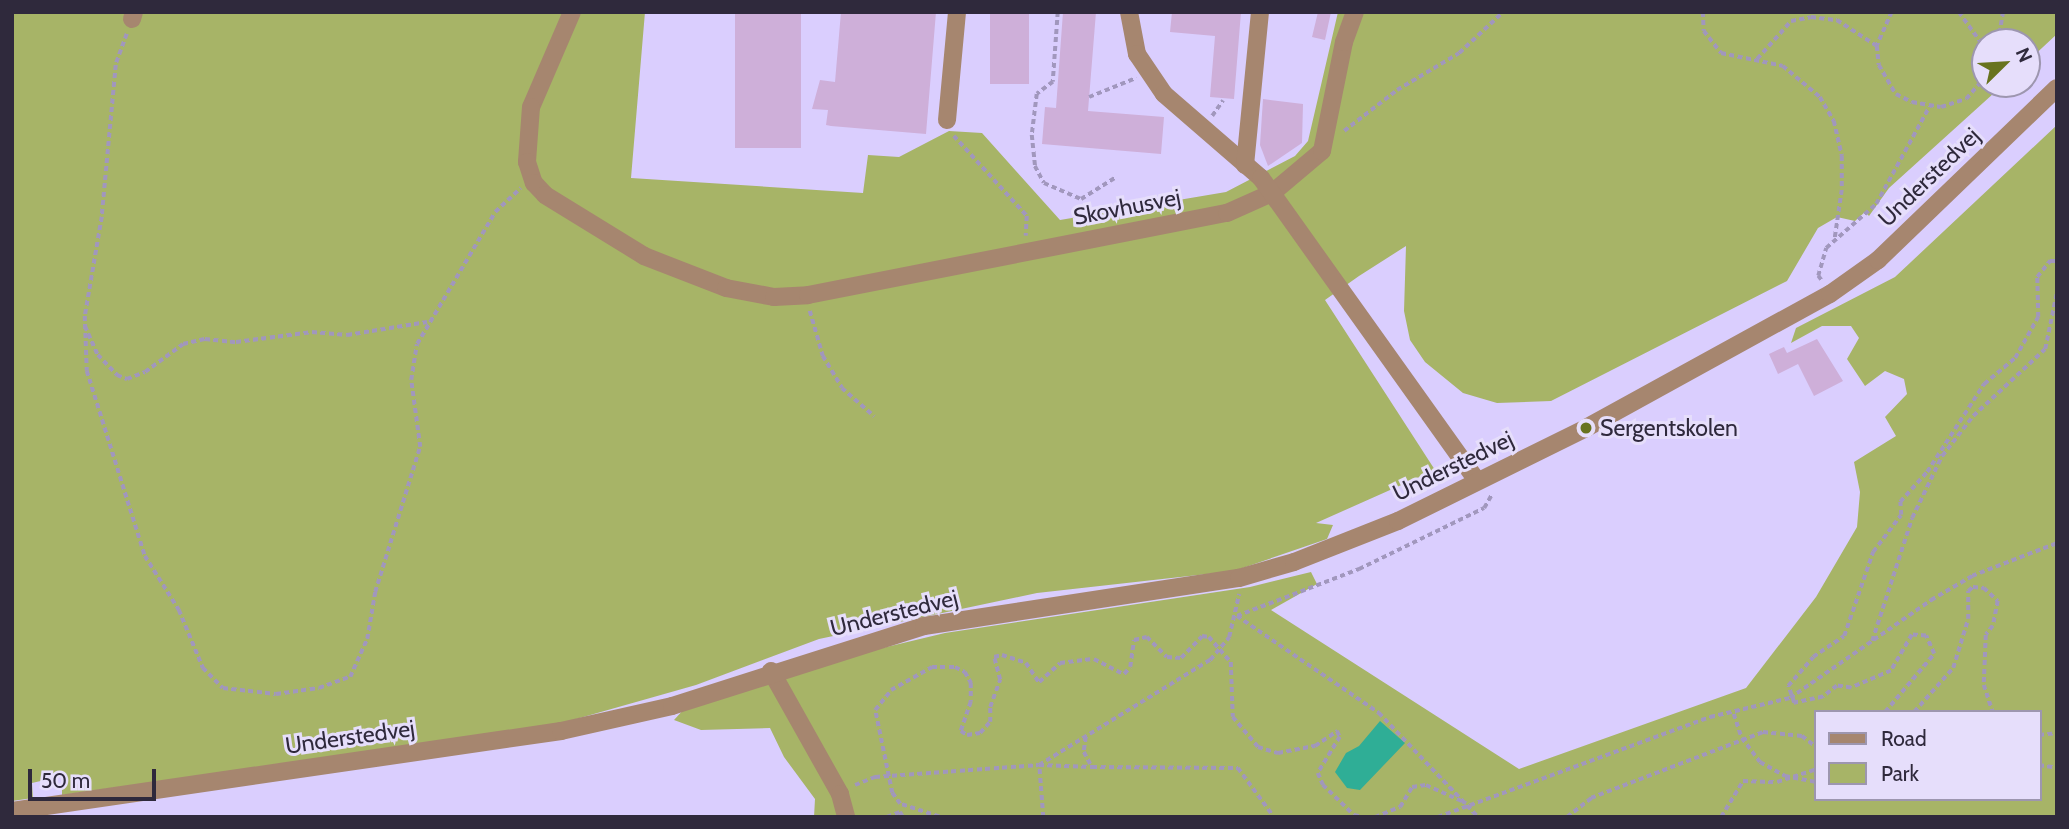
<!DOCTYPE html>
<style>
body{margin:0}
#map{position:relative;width:2069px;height:829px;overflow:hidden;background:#dacefe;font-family:Cabin,sans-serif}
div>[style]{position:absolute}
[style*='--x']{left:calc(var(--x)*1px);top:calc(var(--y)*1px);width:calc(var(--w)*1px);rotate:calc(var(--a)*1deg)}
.green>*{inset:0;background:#a7b467}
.water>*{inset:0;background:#2fae96}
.building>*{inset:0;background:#ceafd9;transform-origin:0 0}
.path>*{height:3.5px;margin-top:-1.75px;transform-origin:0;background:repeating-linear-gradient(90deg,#a197bd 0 5px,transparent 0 8.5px)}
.minor>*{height:18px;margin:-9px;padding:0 9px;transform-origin:9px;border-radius:9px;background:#a6866f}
.dots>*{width:19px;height:19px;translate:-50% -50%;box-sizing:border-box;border:4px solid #e6defb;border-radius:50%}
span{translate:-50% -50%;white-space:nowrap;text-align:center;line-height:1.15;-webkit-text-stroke:6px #e6defb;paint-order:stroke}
.street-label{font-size:23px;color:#2f293c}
.poi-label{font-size:23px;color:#2f293c}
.left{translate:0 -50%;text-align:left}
.frame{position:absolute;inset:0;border:14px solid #2f293c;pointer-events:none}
.legend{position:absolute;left:1814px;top:710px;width:228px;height:91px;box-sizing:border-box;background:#e6defb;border:2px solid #9d96af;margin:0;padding:9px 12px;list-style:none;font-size:21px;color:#2f293c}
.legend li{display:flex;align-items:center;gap:14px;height:35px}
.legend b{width:35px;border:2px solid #9d96af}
.north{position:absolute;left:1971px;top:28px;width:70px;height:70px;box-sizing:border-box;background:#e6defb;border:2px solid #9d96af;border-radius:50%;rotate:66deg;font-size:19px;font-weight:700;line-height:28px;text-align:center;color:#2f293c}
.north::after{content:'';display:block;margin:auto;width:24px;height:32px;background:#68731e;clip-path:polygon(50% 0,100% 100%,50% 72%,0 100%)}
.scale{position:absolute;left:28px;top:769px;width:128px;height:32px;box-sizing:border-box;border:4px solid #2f293c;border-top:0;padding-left:9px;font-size:21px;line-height:24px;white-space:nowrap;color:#2f293c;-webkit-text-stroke:5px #e6defb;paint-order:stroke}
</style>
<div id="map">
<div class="green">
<i style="clip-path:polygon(12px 12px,645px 12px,631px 178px,863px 193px,868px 155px,899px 157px,949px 131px,982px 133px,1060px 220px,1226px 192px,1295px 156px,1308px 141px,1338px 12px,2057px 12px,2057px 34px,2027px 62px,2027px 42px,1985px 42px,1985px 84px,2004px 84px,1889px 188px,1869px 216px,1865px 212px,1855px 221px,1837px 217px,1818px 228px,1787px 281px,1551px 401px,1497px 403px,1463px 393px,1425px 362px,1410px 340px,1404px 311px,1406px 246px,1359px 276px,1325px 300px,1435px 470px,1316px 523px,1333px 525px,1327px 539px,1234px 571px,1037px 593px,819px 639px,696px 685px,555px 725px,62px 795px,62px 776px,32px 783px,33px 798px,12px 801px)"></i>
<i style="clip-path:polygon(evenodd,2057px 125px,2057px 817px,814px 817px,815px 799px,784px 757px,770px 728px,701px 730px,674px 720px,685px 708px,828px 661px,945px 633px,1250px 587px,1311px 572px,1317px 584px,1271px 610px,1519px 769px,1746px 688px,1816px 597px,1857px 527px,1860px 492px,1854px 462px,1896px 436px,1885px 417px,1907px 394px,1904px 379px,1885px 371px,1865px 386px,1847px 359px,1859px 338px,1851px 326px,1822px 326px,1791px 343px,1796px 328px,1895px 277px,2057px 125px,1815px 712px,2039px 712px,2039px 799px,1815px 799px,1815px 712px)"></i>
</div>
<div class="water">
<i style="clip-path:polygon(1380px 721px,1405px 743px,1360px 790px,1347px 788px,1335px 772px,1346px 753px,1359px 746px)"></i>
</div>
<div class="building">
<i style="left:735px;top:12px;width:66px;height:136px"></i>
<i style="clip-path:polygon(841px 12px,936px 12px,926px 134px,831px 126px,826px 125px,828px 110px,812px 109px,820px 80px,835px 82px)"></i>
<i style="left:990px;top:12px;width:39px;height:72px"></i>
<i style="clip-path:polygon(1063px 12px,1096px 12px,1088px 111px,1164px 117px,1161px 154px,1042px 144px,1045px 107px,1056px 108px)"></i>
<i style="clip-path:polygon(1172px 12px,1241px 12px,1234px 99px,1210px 97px,1215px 36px,1170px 32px)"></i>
<i style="clip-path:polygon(1318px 12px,1331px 12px,1325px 40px,1312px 37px)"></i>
<i style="clip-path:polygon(1263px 99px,1303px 104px,1302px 143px,1268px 166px,1260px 145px)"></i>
<i style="clip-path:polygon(1817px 339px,1843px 381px,1814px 396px,1798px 364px,1778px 374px,1769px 354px,1784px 347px,1787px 353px)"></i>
</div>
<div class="path">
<i style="--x:1058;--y:12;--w:70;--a:94.1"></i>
<i style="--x:1053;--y:82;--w:20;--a:143"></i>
<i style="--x:1037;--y:94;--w:41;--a:97"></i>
<i style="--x:1032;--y:135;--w:31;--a:84"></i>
<i style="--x:1035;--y:166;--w:19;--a:62"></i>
<i style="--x:1044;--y:183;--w:40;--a:23.4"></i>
<i style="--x:1081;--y:199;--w:40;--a:-32"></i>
<i style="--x:1703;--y:12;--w:19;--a:87"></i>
<i style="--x:1704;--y:31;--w:28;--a:52"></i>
<i style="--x:1721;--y:53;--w:63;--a:11.8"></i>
<i style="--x:1783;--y:66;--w:48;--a:40"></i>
<i style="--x:1820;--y:97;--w:28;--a:60"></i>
<i style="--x:1834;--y:121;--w:36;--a:77"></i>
<i style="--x:1842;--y:156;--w:34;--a:90"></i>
<i style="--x:1842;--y:190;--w:49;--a:98.3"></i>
<i style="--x:1892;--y:12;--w:37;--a:114"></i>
<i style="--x:1877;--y:46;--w:19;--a:84"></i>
<i style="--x:1879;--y:65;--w:34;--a:60"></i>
<i style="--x:1896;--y:94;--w:18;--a:27"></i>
<i style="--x:1912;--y:102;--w:29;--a:10"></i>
<i style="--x:1941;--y:107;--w:26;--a:-18"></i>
<i style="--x:1966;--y:99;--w:29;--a:-49"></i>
<i style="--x:1959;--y:12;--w:44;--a:54.2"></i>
<i style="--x:127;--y:34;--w:33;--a:110"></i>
<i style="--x:116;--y:65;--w:153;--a:95.3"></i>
<i style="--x:102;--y:217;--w:100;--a:99.7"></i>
<i style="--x:85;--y:316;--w:55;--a:87.9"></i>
<i style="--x:87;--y:371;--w:194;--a:72.6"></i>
<i style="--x:145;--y:556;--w:64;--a:57.8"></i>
<i style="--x:179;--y:610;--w:63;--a:67.5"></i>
<i style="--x:203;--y:668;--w:28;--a:45"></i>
<i style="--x:223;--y:688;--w:53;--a:6.5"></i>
<i style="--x:276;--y:694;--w:43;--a:-7.9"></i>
<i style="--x:319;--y:688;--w:33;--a:-20"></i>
<i style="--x:350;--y:677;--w:42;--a:-65.9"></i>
<i style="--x:367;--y:639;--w:48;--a:-80.3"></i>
<i style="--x:375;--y:592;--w:152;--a:-72.8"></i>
<i style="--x:420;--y:447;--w:68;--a:-97.7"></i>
<i style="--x:411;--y:380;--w:36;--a:-81"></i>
<i style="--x:417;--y:344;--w:153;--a:-59.4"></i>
<i style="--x:495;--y:212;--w:35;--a:-43"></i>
<i style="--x:1998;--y:42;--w:30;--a:-81"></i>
<i style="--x:1757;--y:59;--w:51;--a:-48.2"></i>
<i style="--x:1791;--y:21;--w:20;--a:-11"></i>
<i style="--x:1811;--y:17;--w:26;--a:7"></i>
<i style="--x:1837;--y:20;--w:48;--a:33"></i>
<i style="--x:1089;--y:97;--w:51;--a:-22"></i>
<i style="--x:1212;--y:116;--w:19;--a:-55"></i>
<i style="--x:1344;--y:131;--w:67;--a:-37.7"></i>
<i style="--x:1397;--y:90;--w:72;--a:-30.8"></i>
<i style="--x:1459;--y:53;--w:60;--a:-43"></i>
<i style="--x:954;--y:136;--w:108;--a:47.6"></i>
<i style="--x:1027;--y:216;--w:20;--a:93"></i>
<i style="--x:1821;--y:280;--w:5;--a:-127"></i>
<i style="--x:1818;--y:276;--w:29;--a:-74"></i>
<i style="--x:1826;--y:248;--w:67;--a:-41.3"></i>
<i style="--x:1876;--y:204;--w:111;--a:-61.3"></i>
<i style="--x:810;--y:311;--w:47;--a:73.9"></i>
<i style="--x:823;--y:356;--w:37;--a:59"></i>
<i style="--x:842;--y:388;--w:43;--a:41.2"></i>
<i style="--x:85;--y:326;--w:32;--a:66"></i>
<i style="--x:98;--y:355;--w:28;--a:46"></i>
<i style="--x:117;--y:375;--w:11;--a:22"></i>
<i style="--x:127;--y:379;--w:19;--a:-21"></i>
<i style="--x:145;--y:372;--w:47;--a:-36.4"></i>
<i style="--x:183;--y:344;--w:23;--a:-13"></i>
<i style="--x:205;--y:339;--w:31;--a:6"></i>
<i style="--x:236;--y:342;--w:77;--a:-7.5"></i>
<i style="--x:312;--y:332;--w:35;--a:5"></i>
<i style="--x:347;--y:335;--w:81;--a:-9.2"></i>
<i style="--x:1237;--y:616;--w:172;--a:34.3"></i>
<i style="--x:1379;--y:713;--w:144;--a:46.4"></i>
<i style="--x:1237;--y:616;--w:131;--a:-21.1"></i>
<i style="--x:1359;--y:569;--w:139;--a:-26"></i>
<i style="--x:1484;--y:508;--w:16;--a:-60"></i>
<i style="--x:1872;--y:641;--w:129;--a:-72"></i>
<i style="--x:1912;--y:518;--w:69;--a:-64.2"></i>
<i style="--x:1942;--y:456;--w:51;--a:-52.2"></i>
<i style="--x:1973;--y:416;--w:98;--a:-42.9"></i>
<i style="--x:2045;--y:349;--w:59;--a:-78.3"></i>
<i style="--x:1885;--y:712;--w:76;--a:-49.8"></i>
<i style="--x:1934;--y:654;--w:20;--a:-114"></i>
<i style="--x:1926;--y:636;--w:14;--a:-176"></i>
<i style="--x:1912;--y:635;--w:42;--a:120.3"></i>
<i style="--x:1891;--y:671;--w:43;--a:157"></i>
<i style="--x:1851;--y:688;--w:14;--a:-172"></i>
<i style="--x:1837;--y:686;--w:18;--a:142"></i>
<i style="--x:1823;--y:697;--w:30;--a:168"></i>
<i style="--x:1794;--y:703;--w:18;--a:-109"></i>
<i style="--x:1788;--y:686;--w:38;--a:-49"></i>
<i style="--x:1813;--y:657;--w:37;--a:-34"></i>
<i style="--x:1844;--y:636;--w:89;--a:-71"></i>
<i style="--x:1873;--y:552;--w:46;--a:-52.9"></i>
<i style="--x:1901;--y:515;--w:13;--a:-94"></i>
<i style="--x:1900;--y:502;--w:40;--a:-48"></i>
<i style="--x:1927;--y:472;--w:105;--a:-57.1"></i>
<i style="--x:1984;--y:384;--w:40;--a:-40"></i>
<i style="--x:2015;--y:358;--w:47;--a:-60.7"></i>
<i style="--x:2038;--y:317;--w:40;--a:-91.4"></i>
<i style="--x:2037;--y:277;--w:21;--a:-51"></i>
<i style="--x:2050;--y:261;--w:7;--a:0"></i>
<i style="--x:1914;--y:712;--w:59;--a:-48.4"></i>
<i style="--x:1953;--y:668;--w:51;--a:-73"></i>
<i style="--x:1968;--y:619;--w:28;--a:-90"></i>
<i style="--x:1968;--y:591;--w:6;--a:-39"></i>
<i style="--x:1973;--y:587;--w:11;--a:5"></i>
<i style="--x:1984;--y:588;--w:19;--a:43"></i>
<i style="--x:1998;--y:601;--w:25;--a:101"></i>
<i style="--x:1993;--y:626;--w:11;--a:128"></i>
<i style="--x:1986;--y:635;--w:50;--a:92.3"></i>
<i style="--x:1984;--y:685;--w:28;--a:72"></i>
<i style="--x:1734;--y:714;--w:25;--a:72"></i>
<i style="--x:1742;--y:738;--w:30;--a:53"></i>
<i style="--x:1760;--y:762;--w:29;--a:29"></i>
<i style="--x:1785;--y:776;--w:31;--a:11"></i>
<i style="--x:2039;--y:735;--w:18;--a:-6"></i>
<i style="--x:1086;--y:737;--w:15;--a:98"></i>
<i style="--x:1084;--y:752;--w:17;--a:62"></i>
<i style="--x:1092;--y:767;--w:146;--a:0.4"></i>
<i style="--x:1238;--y:768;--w:61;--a:53.7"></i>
<i style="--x:2039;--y:765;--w:18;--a:9"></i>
<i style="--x:855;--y:785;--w:22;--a:-22"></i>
<i style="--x:875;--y:777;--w:164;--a:-4.2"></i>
<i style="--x:1039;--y:765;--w:53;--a:2.2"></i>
<i style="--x:887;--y:817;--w:14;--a:-21"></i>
<i style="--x:900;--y:812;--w:6;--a:59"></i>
<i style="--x:939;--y:817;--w:41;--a:-161.6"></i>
<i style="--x:900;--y:804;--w:14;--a:-126"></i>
<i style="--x:892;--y:793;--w:85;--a:-101.6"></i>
<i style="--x:875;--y:710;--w:26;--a:-51"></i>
<i style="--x:891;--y:690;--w:47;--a:-29.3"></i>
<i style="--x:932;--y:667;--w:23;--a:0"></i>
<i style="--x:955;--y:667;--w:11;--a:27"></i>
<i style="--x:965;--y:672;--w:13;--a:61"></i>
<i style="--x:971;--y:683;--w:19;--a:90"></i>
<i style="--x:971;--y:702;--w:31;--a:109"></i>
<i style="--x:961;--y:731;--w:7;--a:34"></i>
<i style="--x:967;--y:735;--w:13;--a:-9"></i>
<i style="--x:980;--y:733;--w:15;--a:-48"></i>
<i style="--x:990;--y:722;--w:15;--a:-90"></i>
<i style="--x:990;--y:707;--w:29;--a:-70"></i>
<i style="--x:1000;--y:680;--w:24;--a:-105"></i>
<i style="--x:994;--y:657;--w:8;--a:-14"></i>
<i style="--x:1002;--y:655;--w:25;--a:18"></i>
<i style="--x:1026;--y:663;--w:23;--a:56"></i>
<i style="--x:1039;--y:682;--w:28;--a:-42"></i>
<i style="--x:1060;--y:663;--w:34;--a:-7"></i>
<i style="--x:1094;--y:659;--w:34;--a:27"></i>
<i style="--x:1124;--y:674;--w:9;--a:-49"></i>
<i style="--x:1130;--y:667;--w:27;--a:-82"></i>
<i style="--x:1134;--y:640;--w:13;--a:-13"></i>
<i style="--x:1147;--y:637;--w:28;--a:45"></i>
<i style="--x:1167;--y:657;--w:14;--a:4"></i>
<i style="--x:1181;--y:658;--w:30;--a:-46"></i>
<i style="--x:1202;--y:636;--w:7;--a:8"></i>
<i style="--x:1209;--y:637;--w:33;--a:49"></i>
<i style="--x:1231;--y:662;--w:55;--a:87.9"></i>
<i style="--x:1233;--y:717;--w:39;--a:50"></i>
<i style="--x:1258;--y:747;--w:21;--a:17"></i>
<i style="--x:1278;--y:753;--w:38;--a:-11"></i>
<i style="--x:1315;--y:746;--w:27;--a:-34"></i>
<i style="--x:1337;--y:731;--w:7;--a:63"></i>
<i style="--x:1340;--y:737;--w:42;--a:121.4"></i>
<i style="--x:1318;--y:773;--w:13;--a:67"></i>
<i style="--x:1323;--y:785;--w:43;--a:44.1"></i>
<i style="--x:1354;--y:815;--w:9;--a:13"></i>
<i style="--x:1043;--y:817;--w:52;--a:-94.4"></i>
<i style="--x:1039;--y:765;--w:201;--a:-31.6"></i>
<i style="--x:1210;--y:660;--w:30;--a:-50"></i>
<i style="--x:1229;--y:637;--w:44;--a:-76.9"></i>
<i style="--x:1375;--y:817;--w:27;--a:-22"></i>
<i style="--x:1400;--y:807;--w:23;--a:-59"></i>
<i style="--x:1412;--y:787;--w:14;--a:-8"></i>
<i style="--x:1426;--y:785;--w:44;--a:24.2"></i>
<i style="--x:1438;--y:817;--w:290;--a:-20.2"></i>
<i style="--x:1710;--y:717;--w:82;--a:-13.4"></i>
<i style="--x:1790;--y:698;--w:172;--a:-34.8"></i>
<i style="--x:1931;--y:600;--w:48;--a:-30.3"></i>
<i style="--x:1972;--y:576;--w:91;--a:-21.2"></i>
<i style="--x:1567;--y:817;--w:31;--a:-38"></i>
<i style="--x:1591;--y:798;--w:184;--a:-21"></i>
<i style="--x:1763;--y:732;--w:39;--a:6"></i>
<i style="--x:1802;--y:736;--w:16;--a:38"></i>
<i style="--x:1598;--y:817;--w:14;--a:0"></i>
<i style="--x:1721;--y:817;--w:42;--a:-58.6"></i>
<i style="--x:1743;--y:781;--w:34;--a:2"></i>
<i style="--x:1777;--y:782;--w:40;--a:-18"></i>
</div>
<div class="minor">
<i style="--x:572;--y:12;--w:103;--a:113.3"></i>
<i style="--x:531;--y:107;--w:55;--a:94.2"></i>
<i style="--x:527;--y:162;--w:22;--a:72"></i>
<i style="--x:534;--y:183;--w:16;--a:47"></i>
<i style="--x:545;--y:195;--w:116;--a:31.6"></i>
<i style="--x:644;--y:256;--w:88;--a:21.3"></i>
<i style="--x:726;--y:288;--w:49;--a:10.6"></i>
<i style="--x:774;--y:297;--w:34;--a:-3"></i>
<i style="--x:808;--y:295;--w:427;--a:-11.1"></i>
<i style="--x:1227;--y:213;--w:49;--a:-24"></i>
<i style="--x:1272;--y:193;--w:65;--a:-40"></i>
<i style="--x:1322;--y:151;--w:111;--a:-78.6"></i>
<i style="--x:1344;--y:42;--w:32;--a:-70"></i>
<i style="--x:1129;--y:12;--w:43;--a:79.2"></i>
<i style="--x:1137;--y:54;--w:48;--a:56"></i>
<i style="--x:1164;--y:94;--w:128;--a:40.9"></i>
<i style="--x:1261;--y:178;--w:372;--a:54.5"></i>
<i style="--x:132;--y:19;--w:7;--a:-74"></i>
<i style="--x:947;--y:120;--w:108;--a:-84.7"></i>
<i style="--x:1245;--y:165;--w:154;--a:-84.4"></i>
<i style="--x:771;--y:671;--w:141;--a:60.7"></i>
<i style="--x:840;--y:794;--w:24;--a:75"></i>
<i style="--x:12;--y:811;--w:555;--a:-8.29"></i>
<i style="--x:561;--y:731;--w:114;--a:-12.7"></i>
<i style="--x:672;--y:706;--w:264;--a:-17.6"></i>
<i style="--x:924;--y:626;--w:319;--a:-8.7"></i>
<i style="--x:1239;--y:578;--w:57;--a:-16.2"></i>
<i style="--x:1294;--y:562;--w:112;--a:-21.5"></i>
<i style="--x:1398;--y:521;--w:210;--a:-26.3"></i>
<i style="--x:1586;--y:428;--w:278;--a:-28.8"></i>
<i style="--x:1830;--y:294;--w:59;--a:-35.3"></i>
<i style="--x:1878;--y:260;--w:248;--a:-43.9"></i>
</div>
<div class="dots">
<i style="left:1586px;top:428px;background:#68731e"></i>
</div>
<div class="street-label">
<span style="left:1929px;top:177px;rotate:-44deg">Understedvej</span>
<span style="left:1127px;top:207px;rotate:-11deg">Skovhusvej</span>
<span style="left:1453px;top:466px;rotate:-26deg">Understedvej</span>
<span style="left:894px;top:613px;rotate:-14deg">Understedvej</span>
<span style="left:350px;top:737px;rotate:-8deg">Understedvej</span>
</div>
<div class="poi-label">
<span class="left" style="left:1600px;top:428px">Sergentskolen</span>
</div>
<div class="frame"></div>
<ul class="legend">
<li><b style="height:9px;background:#a6866f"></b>Road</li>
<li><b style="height:19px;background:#a7b467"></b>Park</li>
</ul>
<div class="north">N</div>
<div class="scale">50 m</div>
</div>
